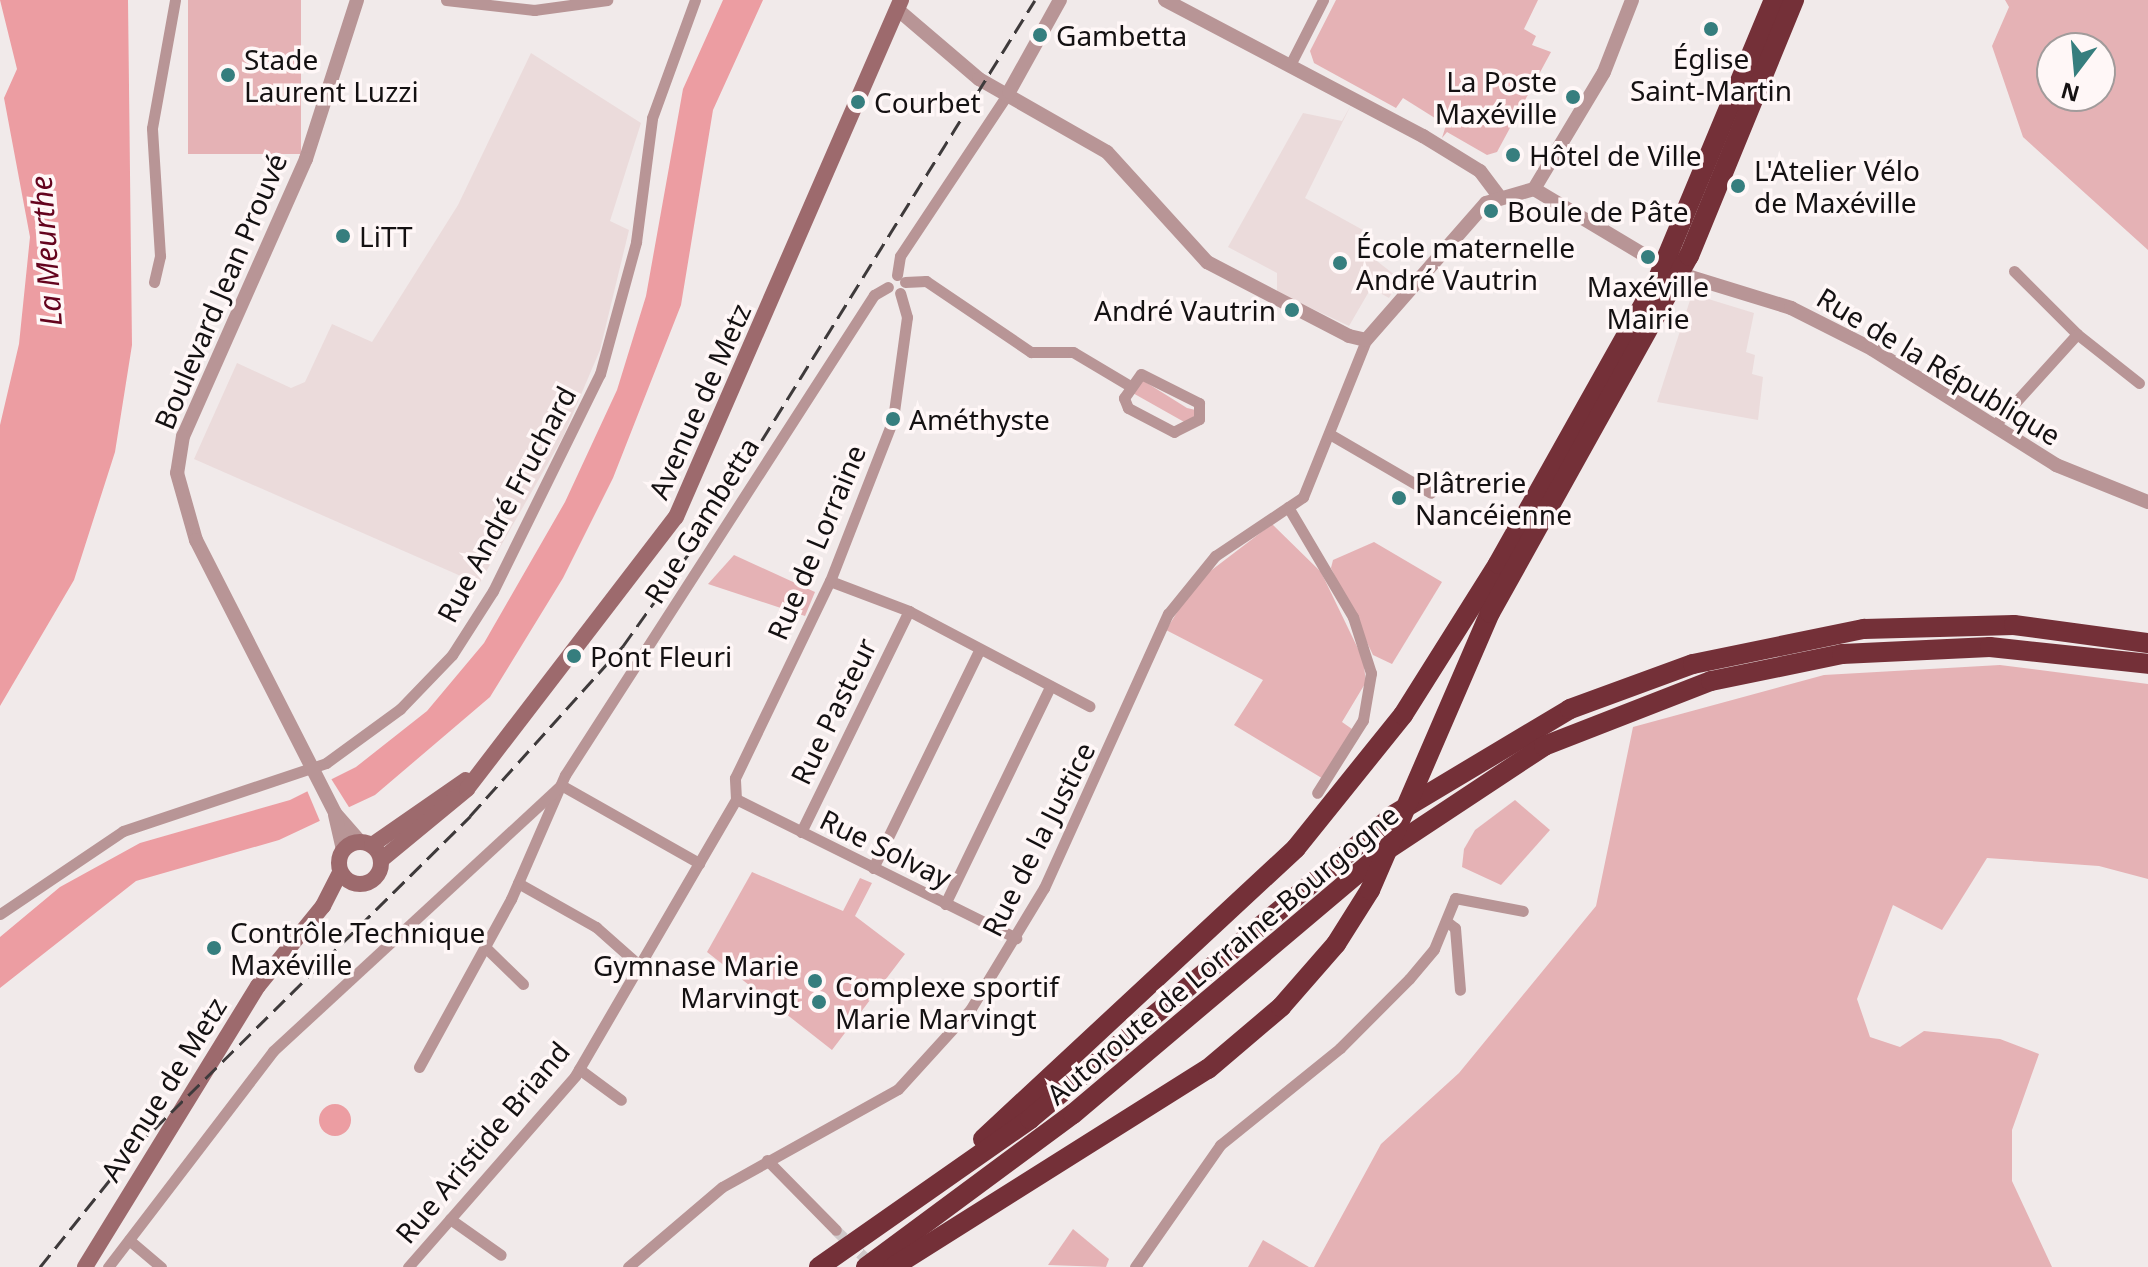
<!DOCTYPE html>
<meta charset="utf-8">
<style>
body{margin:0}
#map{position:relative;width:2148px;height:1267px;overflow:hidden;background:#f1eaea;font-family:"Noto Sans",sans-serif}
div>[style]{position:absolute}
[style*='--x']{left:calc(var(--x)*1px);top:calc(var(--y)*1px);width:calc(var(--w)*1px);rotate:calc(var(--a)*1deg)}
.built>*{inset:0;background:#ebdbdb}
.green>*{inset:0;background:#e5b2b5;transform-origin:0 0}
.water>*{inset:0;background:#ec9da2}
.round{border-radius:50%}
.pier>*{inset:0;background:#f1eaea}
.minor-tunnel>*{height:11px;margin-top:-5.5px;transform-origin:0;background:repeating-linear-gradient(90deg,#d0c9ca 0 11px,transparent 0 16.5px)}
.minor>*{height:11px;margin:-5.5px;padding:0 5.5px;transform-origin:5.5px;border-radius:5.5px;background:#b89596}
.tertiary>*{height:14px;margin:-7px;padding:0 7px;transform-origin:7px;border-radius:7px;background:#b89596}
.secondary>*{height:16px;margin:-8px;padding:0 8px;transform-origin:8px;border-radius:8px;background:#9d6a6d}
.secondary>.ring{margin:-8px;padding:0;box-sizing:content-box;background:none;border:16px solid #9d6a6d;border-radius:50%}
.motorway>*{height:20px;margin:-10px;padding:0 10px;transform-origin:10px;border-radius:10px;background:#743038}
.rail>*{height:3px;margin-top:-1.5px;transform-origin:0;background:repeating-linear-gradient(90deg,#3e3a3b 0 16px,transparent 0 24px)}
.dots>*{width:22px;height:22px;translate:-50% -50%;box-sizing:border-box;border:4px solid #fff7f7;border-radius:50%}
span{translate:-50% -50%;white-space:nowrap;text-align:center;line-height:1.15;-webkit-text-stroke:7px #fff7f7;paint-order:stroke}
.poi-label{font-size:28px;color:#141112}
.left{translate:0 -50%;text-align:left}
.right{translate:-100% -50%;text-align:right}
.street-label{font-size:28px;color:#141112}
.water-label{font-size:30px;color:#64031d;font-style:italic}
.north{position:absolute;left:2036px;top:32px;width:80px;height:80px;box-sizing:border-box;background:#fff7f7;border:2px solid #a19b9b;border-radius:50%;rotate:196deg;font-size:22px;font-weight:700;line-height:32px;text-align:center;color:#141112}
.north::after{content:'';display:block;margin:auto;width:28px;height:36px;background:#367e7e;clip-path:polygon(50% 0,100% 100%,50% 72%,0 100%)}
</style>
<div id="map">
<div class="built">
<i style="clip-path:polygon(531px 53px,641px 123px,610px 221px,629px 230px,600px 350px,563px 437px,479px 584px,194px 459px,237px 363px,291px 388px,305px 382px,332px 324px,372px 342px,458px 205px)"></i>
<i style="clip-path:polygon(1351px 105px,1305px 198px,1372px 235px,1364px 251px,1400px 279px,1389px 298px,1371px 288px,1349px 326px,1277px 292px,1277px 273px,1228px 247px,1303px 113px,1342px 121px)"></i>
<i style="clip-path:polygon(1692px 294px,1754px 313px,1746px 352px,1755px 355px,1752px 374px,1763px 377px,1758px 420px,1657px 402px)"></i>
</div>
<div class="green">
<i style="left:188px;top:0;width:113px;height:154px"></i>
<i style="clip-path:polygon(1336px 0,1538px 0,1524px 29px,1536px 36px,1532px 45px,1551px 52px,1497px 152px,1487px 155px,1447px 132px,1442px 138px,1446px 125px,1403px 98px,1396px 108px,1314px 63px,1310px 51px)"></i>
<i style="clip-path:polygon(evenodd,2005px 0,2148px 0,2148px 250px,2023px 137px,1992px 46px,2009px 7px,2005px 0,2100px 48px,2100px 96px,2052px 96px,2052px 48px,2100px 48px)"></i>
<i style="clip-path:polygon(1139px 378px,1187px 408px,1200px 411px,1186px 423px,1131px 392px)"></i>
<i style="clip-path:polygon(1272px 524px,1321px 572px,1363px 659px,1366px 682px,1342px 722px,1352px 729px,1325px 780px,1234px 725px,1263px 680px,1166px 630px,1196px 582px)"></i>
<i style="clip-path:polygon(1374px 542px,1442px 582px,1392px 664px,1373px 655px,1331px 568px,1333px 560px)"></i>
<i style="clip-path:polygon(734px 555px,815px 592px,805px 616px,708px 584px)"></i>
<i style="clip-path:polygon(2000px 665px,2148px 684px,2148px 879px,2099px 866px,1987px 858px,1942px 930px,1893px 905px,1857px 999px,1870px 1037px,1900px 1047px,1924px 1031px,2000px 1039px,2039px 1054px,2012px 1130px,2012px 1181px,2052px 1267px,1314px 1267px,1381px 1144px,1459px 1073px,1596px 906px,1633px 727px,1824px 675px)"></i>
<i style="clip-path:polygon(1515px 800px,1550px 830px,1501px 885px,1462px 867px,1464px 849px,1475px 830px)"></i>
<i style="clip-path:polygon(752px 872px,843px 911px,860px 878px,872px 883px,855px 916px,905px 954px,832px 1050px,707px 952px)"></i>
<i style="clip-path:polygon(1073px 1229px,1109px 1259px,1106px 1267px,1048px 1265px)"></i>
<i style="clip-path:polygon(1263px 1240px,1309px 1267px,1248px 1267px)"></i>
</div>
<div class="water">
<i style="clip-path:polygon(0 0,128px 0,132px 345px,115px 452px,74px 580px,0 706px,0 425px,19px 344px,30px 237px,4px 98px,17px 69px)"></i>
<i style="clip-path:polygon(723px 0,763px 0,713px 110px,681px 305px,613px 478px,563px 578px,490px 697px,375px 795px,279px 840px,136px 881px,0 988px,0 937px,60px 887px,140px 843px,290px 800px,356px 767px,427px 711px,484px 643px,565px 502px,617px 390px,646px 296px,683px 89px)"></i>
<i class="round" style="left:319px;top:1104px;width:32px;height:32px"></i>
</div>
<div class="pier">
<i style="clip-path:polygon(330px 777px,352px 812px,322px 826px,306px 788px)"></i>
</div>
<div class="minor-tunnel">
<i style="--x:836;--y:1230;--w:54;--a:43.5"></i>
</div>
<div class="minor">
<i style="--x:446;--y:0;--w:89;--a:6.5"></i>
<i style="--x:534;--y:10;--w:74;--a:-7.8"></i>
<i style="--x:1291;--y:63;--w:71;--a:-63.1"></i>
<i style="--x:2014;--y:271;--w:89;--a:45"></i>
<i style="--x:897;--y:275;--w:19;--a:-81"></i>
<i style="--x:900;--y:256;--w:197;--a:-56.4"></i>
<i style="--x:154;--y:282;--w:27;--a:-77"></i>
<i style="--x:160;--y:256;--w:128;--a:-93.6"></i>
<i style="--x:152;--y:128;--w:130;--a:-79.8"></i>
<i style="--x:905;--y:282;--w:21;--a:-3"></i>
<i style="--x:926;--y:281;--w:127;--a:34.1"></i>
<i style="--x:1031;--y:352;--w:42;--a:0"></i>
<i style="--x:1073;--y:352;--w:66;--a:30.8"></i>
<i style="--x:2077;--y:334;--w:79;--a:38.3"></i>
<i style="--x:1141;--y:374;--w:65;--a:26.6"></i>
<i style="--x:1199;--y:403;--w:16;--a:90"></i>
<i style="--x:1199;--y:419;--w:28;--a:153"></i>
<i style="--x:1174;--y:432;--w:52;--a:-152.4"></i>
<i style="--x:1128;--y:408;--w:11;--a:-112"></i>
<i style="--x:1124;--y:398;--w:29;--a:-55"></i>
<i style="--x:1994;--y:426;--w:124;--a:-47.9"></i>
<i style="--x:1333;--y:436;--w:113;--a:30.2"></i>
<i style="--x:1288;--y:507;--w:128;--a:59.4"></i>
<i style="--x:1353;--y:617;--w:59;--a:72.2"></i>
<i style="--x:1371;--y:673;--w:48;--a:99.7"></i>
<i style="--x:1363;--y:720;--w:86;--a:122.2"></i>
<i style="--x:830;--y:581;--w:85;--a:20.8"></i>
<i style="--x:909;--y:611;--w:204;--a:27.8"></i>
<i style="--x:561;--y:785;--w:159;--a:29.5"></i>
<i style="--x:736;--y:799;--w:21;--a:-93"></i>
<i style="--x:735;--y:778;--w:219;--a:-64.3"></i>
<i style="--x:830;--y:581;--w:174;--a:-68.7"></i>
<i style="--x:893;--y:419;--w:103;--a:-82.2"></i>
<i style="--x:907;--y:317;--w:25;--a:-106"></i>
<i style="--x:736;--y:799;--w:313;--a:26.4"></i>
<i style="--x:801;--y:832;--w:246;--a:-64"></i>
<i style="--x:873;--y:868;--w:242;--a:-64"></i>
<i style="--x:518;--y:883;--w:90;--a:29.4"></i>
<i style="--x:596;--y:927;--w:57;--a:41.5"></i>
<i style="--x:945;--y:904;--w:241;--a:-64.2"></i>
<i style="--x:0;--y:914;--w:148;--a:-34"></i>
<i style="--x:123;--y:831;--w:214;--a:-18.5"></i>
<i style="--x:326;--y:763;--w:92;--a:-36.1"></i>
<i style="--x:400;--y:709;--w:75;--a:-46.1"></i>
<i style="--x:452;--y:655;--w:76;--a:-57.4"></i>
<i style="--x:493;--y:591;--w:242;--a:-63.8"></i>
<i style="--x:600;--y:374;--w:137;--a:-74.7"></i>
<i style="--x:636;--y:242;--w:125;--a:-82.6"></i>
<i style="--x:652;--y:118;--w:126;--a:-70"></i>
<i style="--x:1446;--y:921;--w:11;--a:38"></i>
<i style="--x:1455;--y:928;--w:62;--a:85.4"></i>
<i style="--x:485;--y:947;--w:53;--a:44.2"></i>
<i style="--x:419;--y:1067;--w:192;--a:-61.3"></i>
<i style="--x:511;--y:899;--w:135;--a:-66.5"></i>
<i style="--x:565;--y:775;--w:571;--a:-57.23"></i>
<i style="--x:874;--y:295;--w:16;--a:-30"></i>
<i style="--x:579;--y:1069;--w:52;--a:36.4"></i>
<i style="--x:767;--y:1160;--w:98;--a:45.4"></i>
<i style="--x:450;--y:1219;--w:62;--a:35.2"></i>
<i style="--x:129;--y:1240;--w:42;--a:40.2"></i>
<i style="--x:108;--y:1267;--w:272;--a:-52.6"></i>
<i style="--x:273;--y:1051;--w:392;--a:-42.7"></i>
<i style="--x:408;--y:1267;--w:254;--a:-48.8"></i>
<i style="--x:575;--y:1076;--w:320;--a:-59.8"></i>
<i style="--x:628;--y:1267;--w:123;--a:-40.4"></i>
<i style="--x:722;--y:1187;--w:201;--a:-29.1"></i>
<i style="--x:898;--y:1089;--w:107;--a:-47.7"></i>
<i style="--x:970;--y:1010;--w:143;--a:-58.8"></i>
<i style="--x:1044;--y:888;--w:301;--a:-65.7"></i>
<i style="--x:1168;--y:614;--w:75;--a:-51"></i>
<i style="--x:1215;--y:556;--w:106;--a:-33.8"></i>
<i style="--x:1303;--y:497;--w:169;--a:-68.1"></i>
<i style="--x:1135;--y:1267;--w:149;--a:-55.1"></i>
<i style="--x:1220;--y:1145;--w:154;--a:-38.9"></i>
<i style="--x:1340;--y:1048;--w:98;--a:-45"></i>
<i style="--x:1409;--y:979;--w:39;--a:-50"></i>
<i style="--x:1434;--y:949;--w:55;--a:-67.6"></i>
<i style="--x:1455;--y:898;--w:69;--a:10.8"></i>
</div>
<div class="tertiary">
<i style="--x:357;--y:0;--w:167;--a:107.8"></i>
<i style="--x:306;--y:159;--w:303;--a:113.9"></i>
<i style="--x:183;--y:436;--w:37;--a:99"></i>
<i style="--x:177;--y:473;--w:70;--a:74.2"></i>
<i style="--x:196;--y:540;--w:306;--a:63"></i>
<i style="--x:335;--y:813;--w:38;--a:49"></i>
<i style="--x:1165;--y:0;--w:292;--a:27.8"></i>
<i style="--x:1423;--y:136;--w:67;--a:31.6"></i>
<i style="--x:1480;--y:171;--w:30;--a:53"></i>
<i style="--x:897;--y:9;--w:108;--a:40.5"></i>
<i style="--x:979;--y:79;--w:147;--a:29.7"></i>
<i style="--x:1107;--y:152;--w:149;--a:47.7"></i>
<i style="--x:1207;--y:262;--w:160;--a:27.5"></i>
<i style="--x:1349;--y:336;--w:17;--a:13"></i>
<i style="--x:1366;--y:340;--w:182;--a:-48.8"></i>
<i style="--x:1486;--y:203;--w:50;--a:-16.3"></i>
<i style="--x:1534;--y:189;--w:160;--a:30.9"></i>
<i style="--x:1671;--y:271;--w:126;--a:17.1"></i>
<i style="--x:1791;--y:308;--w:91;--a:26.8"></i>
<i style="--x:1872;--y:349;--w:218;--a:32.2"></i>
<i style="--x:2056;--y:465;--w:99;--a:21.9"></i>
<i style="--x:1009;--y:92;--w:105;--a:-61"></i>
<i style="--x:1534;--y:189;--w:136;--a:-59.1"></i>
<i style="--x:1604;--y:72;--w:77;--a:-68.7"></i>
<i style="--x:335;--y:815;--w:36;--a:77"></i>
</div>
<div class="secondary">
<i class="ring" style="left:339px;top:842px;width:26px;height:26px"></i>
<i style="--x:372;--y:845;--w:114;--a:-34.7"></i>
<i style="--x:381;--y:860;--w:112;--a:-39.5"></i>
<i style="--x:467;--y:789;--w:343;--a:-52.5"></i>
<i style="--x:676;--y:517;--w:564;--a:-66.48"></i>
<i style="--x:85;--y:1267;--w:330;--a:-58.4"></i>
<i style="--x:258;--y:986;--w:103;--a:-50.9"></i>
<i style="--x:323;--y:906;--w:38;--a:-63"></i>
</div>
<div class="motorway">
<i style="--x:983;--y:1139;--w:427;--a:-42.9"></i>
<i style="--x:1296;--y:848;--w:171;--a:-51.2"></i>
<i style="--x:1403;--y:715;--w:178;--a:-57.8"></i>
<i style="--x:1498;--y:564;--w:322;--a:-60.7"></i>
<i style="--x:1656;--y:283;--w:307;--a:-67.4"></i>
<i style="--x:819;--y:1267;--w:258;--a:-35"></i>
<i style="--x:1030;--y:1119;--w:473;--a:-39.9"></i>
<i style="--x:1393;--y:815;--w:206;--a:-30.9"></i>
<i style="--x:1570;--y:709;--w:131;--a:-20.1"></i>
<i style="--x:1693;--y:664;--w:175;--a:-11.6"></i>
<i style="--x:1864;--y:629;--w:150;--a:-1.5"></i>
<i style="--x:2014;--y:625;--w:135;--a:7.7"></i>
<i style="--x:866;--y:1267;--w:257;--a:-36.5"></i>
<i style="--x:1073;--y:1114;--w:403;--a:-40.2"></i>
<i style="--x:1381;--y:854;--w:196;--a:-33.5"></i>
<i style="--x:1544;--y:746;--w:179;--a:-21.3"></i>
<i style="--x:1711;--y:681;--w:134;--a:-11.6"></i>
<i style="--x:1842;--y:654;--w:148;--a:-2.7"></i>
<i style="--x:1990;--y:647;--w:159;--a:6.1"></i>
<i style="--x:893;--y:1267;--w:372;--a:-32.2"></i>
<i style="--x:1208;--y:1069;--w:96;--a:-40.3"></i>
<i style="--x:1281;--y:1007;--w:84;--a:-48.9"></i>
<i style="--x:1336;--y:944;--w:64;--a:-57.8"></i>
<i style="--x:1370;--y:890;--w:302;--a:-66.6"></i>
<i style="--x:1490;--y:613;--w:409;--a:-60.9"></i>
<i style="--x:1689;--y:256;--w:277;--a:-67.7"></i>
</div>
<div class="rail">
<i style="--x:40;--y:1267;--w:155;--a:-51.3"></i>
<i style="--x:137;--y:1146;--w:469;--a:-44.7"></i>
<i style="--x:470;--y:816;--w:229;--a:-48"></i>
<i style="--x:623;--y:646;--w:152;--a:-54.6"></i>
<i style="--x:711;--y:522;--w:614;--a:-58.17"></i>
</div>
<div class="dots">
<i style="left:1711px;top:29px;background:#367e7e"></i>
<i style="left:1040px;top:35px;background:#367e7e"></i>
<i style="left:228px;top:75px;background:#367e7e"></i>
<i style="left:1573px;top:97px;background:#367e7e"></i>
<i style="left:858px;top:102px;background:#367e7e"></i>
<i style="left:1513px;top:155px;background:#367e7e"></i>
<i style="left:1738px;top:186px;background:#367e7e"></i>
<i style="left:1491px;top:211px;background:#367e7e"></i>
<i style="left:343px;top:236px;background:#367e7e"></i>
<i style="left:1648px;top:257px;background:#367e7e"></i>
<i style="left:1340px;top:263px;background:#367e7e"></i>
<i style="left:1292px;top:310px;background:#367e7e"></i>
<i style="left:893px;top:419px;background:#367e7e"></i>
<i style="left:1399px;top:498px;background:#367e7e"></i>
<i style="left:574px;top:656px;background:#367e7e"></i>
<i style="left:214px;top:948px;background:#367e7e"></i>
<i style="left:815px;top:981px;background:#367e7e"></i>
<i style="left:819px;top:1002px;background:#367e7e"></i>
</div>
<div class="poi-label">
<span class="left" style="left:1056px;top:35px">Gambetta</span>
<span style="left:1711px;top:74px">Église<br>Saint-Martin</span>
<span class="left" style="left:244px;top:75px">Stade<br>Laurent Luzzi</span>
<span class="right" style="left:1557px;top:97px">La Poste<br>Maxéville</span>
<span class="left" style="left:874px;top:102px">Courbet</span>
<span class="left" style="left:1529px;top:155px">Hôtel de Ville</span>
<span class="left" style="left:1754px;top:186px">L'Atelier Vélo<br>de Maxéville</span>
<span class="left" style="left:1507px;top:211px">Boule de Pâte</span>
<span class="left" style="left:359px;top:236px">LiTT</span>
<span class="left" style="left:1356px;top:263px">École maternelle<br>André Vautrin</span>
<span style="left:1648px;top:302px">Maxéville<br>Mairie</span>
<span class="right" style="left:1276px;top:310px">André Vautrin</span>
<span class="left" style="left:909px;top:419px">Améthyste</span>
<span class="left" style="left:1415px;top:498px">Plâtrerie<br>Nancéienne</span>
<span class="left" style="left:590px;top:656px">Pont Fleuri</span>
<span class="left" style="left:230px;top:948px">Contrôle Technique<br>Maxéville</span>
<span class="right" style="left:799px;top:981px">Gymnase Marie<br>Marvingt</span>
<span class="left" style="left:835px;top:1002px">Complexe sportif<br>Marie Marvingt</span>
</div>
<div class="street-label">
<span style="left:220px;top:291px;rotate:-67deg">Boulevard Jean Prouvé</span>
<span style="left:1939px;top:366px;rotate:31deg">Rue de la République</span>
<span style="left:699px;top:401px;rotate:-66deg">Avenue de Metz</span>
<span style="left:506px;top:504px;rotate:-62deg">Rue André Fruchard</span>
<span style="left:701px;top:520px;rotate:-58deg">Rue Gambetta</span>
<span style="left:816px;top:542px;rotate:-67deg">Rue de Lorraine</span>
<span style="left:833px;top:711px;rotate:-64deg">Rue Pasteur</span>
<span style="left:1038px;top:839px;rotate:-63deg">Rue de la Justice</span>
<span style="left:886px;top:848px;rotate:26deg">Rue Solvay</span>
<span style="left:1222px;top:954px;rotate:-40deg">Autoroute de Lorraine-Bourgogne</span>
<span style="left:163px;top:1089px;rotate:-58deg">Avenue de Metz</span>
<span style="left:482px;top:1142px;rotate:-50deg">Rue Aristide Briand</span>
</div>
<div class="water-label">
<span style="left:46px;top:251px;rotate:-94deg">La Meurthe</span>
</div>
<div class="north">N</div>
</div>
